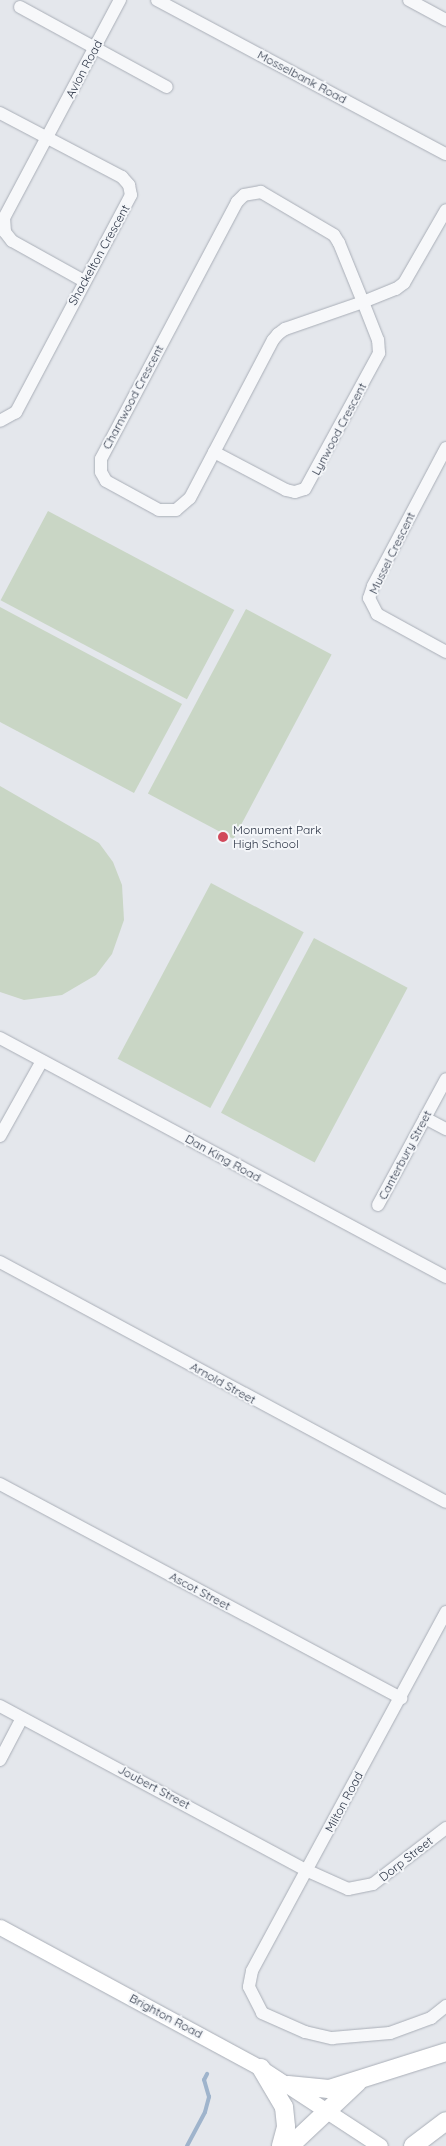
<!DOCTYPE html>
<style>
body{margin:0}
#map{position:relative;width:446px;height:2146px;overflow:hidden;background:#e4e7ec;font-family:Quicksand,sans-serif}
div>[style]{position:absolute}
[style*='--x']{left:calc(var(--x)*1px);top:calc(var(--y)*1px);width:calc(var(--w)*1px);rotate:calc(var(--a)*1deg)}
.green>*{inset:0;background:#c9d6c5;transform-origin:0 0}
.stream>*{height:4px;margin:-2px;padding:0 2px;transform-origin:2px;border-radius:2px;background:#9fb4cc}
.roads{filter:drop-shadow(0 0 1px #a9aeb7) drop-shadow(0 0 1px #a9aeb7)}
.minor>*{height:12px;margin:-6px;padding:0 6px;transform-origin:6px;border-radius:6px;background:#f7f8fa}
.major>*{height:15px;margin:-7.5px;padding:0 7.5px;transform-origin:7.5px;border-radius:7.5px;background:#fff}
.highway>*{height:18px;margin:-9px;padding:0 9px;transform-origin:9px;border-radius:9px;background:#fff}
.dots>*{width:14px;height:14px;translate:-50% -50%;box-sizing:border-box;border:2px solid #f4f6f9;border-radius:50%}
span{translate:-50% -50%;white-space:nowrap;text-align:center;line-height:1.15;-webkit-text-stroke:4px #f4f6f9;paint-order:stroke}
.street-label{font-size:12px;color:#2b3445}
.poi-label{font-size:12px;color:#2b3445}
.left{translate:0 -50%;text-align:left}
</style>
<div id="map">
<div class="green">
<i style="left:48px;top:511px;width:211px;height:101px;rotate:28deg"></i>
<i style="clip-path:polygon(0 607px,182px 704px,134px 793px,0 722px)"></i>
<i style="left:246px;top:609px;width:97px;height:209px;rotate:28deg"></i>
<i style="clip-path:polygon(0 786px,99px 843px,113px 862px,122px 885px,124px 920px,112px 954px,96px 975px,62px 995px,24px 1000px,0 992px)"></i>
<i style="left:211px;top:883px;width:105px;height:199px;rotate:28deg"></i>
<i style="left:314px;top:938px;width:106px;height:198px;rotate:28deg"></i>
</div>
<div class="stream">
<i style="--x:187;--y:2146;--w:38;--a:-62"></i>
<i style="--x:205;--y:2112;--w:16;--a:-75"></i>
<i style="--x:209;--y:2097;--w:18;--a:-106"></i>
<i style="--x:204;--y:2080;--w:7;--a:-63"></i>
</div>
<div class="roads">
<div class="minor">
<i style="--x:157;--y:0;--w:327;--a:28.1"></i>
<i style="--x:409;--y:0;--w:42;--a:28.4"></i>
<i style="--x:20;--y:7;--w:167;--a:28.6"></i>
<i style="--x:0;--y:113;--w:138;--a:27.7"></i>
<i style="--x:122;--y:177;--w:11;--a:49"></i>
<i style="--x:129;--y:185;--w:10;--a:79"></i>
<i style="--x:131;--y:195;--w:246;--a:117.9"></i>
<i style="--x:16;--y:412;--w:18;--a:151"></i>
<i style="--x:84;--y:281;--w:82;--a:-150.9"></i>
<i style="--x:12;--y:241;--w:11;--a:-128"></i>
<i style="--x:5;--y:232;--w:14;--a:-94"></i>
<i style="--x:4;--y:218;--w:247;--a:-62"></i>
<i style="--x:446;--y:448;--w:156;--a:117.9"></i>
<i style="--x:373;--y:586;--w:13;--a:108"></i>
<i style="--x:369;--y:598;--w:18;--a:63"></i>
<i style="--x:377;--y:614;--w:79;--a:28.8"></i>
<i style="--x:214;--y:452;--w:81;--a:27.8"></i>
<i style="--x:286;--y:490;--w:9;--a:13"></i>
<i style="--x:295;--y:492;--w:10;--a:-17"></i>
<i style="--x:305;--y:489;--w:155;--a:-61.4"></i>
<i style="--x:379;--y:353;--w:13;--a:-94"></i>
<i style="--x:378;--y:340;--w:41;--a:-111.5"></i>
<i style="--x:363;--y:302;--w:64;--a:-112.1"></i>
<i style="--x:339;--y:243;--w:9;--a:-122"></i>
<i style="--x:334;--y:235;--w:85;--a:-149.5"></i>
<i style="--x:261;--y:192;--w:17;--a:170"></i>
<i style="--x:244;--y:195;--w:10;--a:135"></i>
<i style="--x:237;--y:202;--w:291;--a:117.9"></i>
<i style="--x:101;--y:459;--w:13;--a:90"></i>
<i style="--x:101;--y:472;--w:10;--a:61"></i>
<i style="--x:106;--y:481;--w:60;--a:28.7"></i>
<i style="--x:159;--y:510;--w:17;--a:0"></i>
<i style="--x:176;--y:510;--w:18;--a:-41"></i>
<i style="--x:190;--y:498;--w:178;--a:-62.3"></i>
<i style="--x:273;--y:340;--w:8;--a:-50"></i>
<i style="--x:278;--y:334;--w:9;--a:-36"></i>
<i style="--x:285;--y:329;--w:83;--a:-19.1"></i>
<i style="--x:363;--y:302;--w:35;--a:-22"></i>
<i style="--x:396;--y:289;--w:10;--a:-37"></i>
<i style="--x:404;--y:283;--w:84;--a:-60.1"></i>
<i style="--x:0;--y:1038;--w:506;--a:28.19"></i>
<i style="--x:425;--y:1118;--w:24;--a:28"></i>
<i style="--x:0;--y:1136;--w:86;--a:-60.8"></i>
<i style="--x:378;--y:1205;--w:143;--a:-61.6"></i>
<i style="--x:0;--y:1262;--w:506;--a:28.29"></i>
<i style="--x:0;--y:1484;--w:455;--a:28.1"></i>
<i style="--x:446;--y:1612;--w:408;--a:118.4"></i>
<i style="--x:252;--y:1971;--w:16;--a:101"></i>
<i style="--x:249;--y:1987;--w:29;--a:63"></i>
<i style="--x:262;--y:2013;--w:47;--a:23.8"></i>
<i style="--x:305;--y:2032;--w:28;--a:13"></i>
<i style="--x:332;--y:2038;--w:58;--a:-4.9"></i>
<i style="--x:390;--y:2033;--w:44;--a:-20.1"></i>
<i style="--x:431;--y:2018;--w:19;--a:-39"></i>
<i style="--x:0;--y:1706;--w:349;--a:28.2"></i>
<i style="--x:308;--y:1871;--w:44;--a:24.2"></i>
<i style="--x:348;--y:1889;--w:25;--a:-11"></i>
<i style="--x:373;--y:1884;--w:92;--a:-37.5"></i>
<i style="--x:0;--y:1760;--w:47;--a:-62.4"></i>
</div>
<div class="major">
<i style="--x:0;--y:1927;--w:297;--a:28.4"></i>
<i style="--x:261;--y:2068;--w:142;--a:33.2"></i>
</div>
<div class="highway">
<i style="--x:261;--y:2068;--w:45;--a:59.5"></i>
<i style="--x:284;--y:2107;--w:20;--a:84"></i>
<i style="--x:286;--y:2127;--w:20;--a:105"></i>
<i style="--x:288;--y:2085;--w:41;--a:5.6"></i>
<i style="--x:329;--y:2089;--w:123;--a:-17.5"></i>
<i style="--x:290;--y:2146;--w:93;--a:-43.3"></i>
<i style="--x:413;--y:2146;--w:41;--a:-37.1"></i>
</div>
</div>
<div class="dots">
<i style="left:223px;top:837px;background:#d1495b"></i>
</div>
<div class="street-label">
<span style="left:84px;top:69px;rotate:-62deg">Avion Road</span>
<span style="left:302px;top:77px;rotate:28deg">Mosselbank Road</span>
<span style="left:99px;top:255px;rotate:-61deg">Shackelton Crescent</span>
<span style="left:133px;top:397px;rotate:-62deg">Charnwood Crescent</span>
<span style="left:339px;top:429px;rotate:-62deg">Lynwood Crescent</span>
<span style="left:392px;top:553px;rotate:-64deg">Mussel Crescent</span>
<span style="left:405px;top:1155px;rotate:-62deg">Canterbury Street</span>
<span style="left:223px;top:1158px;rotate:29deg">Dan King Road</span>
<span style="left:223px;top:1383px;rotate:29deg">Arnold Street</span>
<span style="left:200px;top:1591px;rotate:28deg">Ascot Street</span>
<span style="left:154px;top:1787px;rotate:28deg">Joubert Street</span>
<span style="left:344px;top:1802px;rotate:-62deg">Milton Road</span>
<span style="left:406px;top:1859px;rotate:-38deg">Dorp Street</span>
<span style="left:166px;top:2016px;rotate:28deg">Brighton Road</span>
</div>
<div class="poi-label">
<span class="left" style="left:233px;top:837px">Monument Park<br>High School</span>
</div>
</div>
